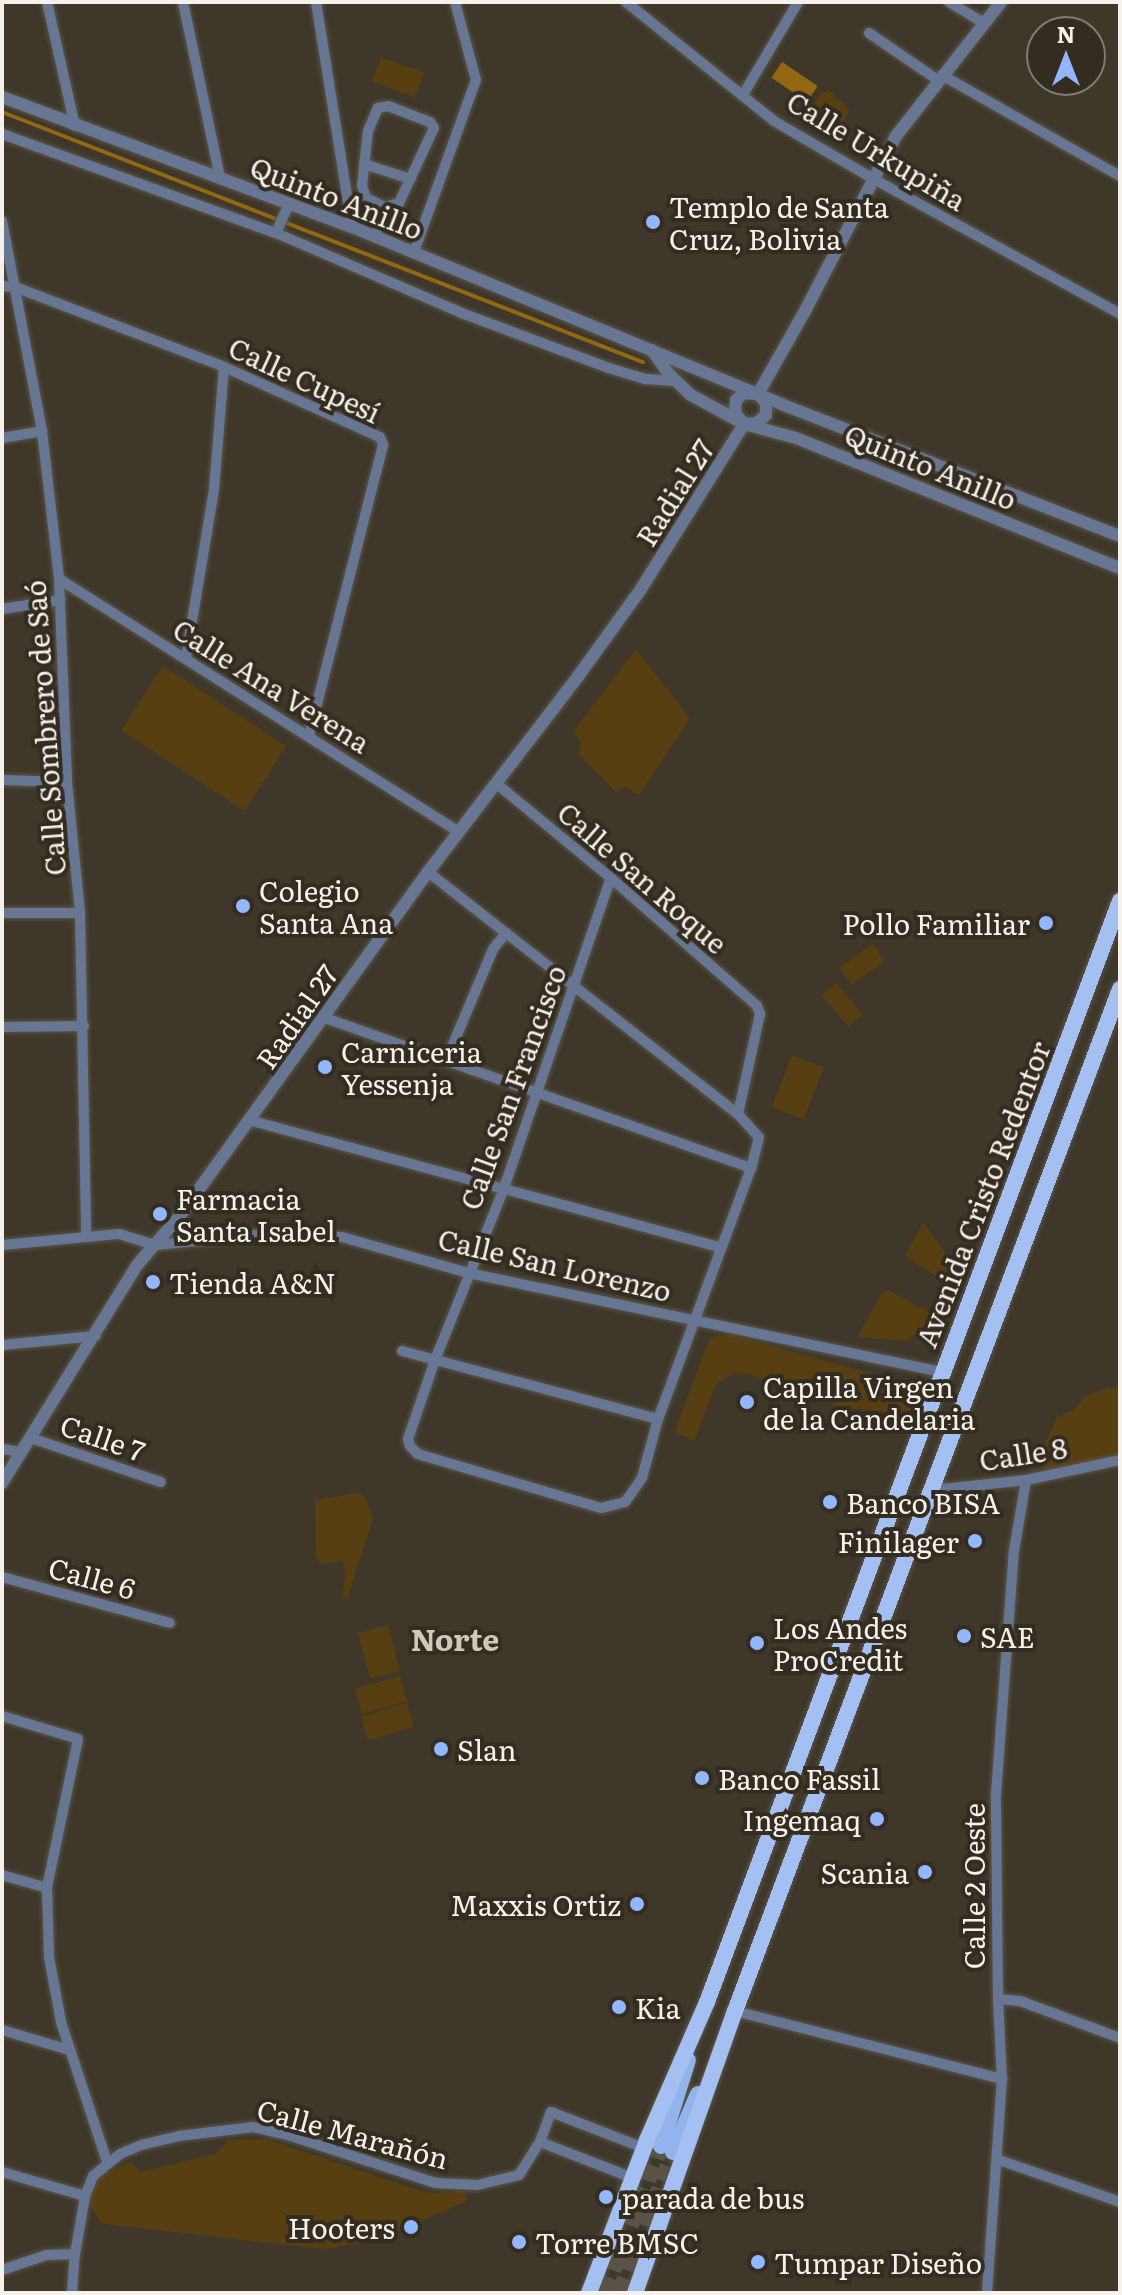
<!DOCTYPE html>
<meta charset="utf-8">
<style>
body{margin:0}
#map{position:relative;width:1122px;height:2295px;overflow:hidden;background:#3e372a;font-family:Literata,serif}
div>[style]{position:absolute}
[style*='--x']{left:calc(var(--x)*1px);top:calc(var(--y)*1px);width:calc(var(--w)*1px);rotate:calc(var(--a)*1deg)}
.green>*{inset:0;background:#583f11;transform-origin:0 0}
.water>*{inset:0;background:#926812;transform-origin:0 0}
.stream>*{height:4px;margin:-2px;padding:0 2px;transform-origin:2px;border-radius:2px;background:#926812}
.primary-tunnel>*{height:16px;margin-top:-8px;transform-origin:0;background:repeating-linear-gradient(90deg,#5a5347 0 16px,transparent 0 24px)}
.roads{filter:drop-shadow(0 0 2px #5b5549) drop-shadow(0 0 2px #5b5549)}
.minor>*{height:10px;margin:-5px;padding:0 5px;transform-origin:5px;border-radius:5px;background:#677693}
.tertiary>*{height:12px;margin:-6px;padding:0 6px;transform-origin:6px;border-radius:6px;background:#677693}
.primary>*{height:16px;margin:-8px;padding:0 8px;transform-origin:8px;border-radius:8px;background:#93b3ed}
.trunk>*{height:16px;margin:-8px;padding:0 8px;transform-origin:8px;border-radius:8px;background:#a4bff1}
.dots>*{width:22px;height:22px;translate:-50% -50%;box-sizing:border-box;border:4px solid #342c21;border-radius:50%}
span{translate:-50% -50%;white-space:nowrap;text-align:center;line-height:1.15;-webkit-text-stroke:8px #342c21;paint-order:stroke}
.street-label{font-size:28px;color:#f6f1ea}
.poi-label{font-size:28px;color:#f6f1ea}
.left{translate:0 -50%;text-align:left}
.right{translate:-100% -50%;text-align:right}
.neighbourhood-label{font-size:30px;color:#d1c8b9;font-weight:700}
.frame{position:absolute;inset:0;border:4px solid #f6f1ea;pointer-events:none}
.north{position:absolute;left:1026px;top:16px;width:80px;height:80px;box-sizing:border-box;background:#342c21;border:2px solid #827b71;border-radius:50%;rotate:0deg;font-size:22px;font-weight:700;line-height:32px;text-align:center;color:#f6f1ea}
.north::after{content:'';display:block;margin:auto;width:28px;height:36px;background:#92b7fd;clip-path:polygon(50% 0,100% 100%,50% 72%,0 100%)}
</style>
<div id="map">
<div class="green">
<i style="left:381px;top:57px;width:46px;height:26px;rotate:20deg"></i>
<i style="clip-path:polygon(829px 90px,850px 110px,840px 127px,811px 111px,820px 94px)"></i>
<i style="clip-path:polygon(636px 649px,690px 718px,639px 795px,625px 787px,616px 792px,578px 753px,581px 743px,574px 731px)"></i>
<i style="left:163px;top:666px;width:147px;height:77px;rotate:33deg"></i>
<i style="left:873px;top:944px;width:21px;height:41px;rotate:55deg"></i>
<i style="left:836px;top:983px;width:41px;height:19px;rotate:49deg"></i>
<i style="left:792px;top:1055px;width:34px;height:56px;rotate:21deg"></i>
<i style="clip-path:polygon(923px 1223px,952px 1261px,944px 1281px,905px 1256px)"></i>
<i style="clip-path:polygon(888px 1290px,931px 1313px,924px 1330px,904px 1341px,857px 1337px,882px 1293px)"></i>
<i style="clip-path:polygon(729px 1334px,917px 1386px,919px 1391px,904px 1428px,884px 1412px,836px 1406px,802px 1388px,736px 1372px,716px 1384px,694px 1441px,675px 1432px,707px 1345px,711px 1337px)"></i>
<i style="clip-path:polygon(1109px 1387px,1120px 1389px,1120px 1456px,1045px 1471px,1040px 1462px,1045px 1444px,1057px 1417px,1074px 1410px,1085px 1396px)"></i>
<i style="clip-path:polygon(359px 1493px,365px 1497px,373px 1518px,347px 1600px,342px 1596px,346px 1573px,342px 1561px,320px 1564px,316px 1557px,315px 1500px)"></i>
<i style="left:388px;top:1625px;width:47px;height:31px;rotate:75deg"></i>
<i style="left:400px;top:1676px;width:26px;height:47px;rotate:74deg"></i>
<i style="left:407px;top:1703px;width:25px;height:48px;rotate:74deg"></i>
<i style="clip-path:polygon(266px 2139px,428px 2193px,466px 2191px,467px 2201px,376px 2241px,323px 2249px,112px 2225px,100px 2222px,88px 2201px,97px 2178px,130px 2162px,141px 2172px,215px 2154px,229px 2140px)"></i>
</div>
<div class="water">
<i style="left:782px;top:62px;width:43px;height:19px;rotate:34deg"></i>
</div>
<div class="stream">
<i style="--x:2;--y:112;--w:688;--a:21.31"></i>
</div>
<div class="primary-tunnel">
<i style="--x:605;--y:2293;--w:157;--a:-69.1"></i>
<i style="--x:619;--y:2293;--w:151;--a:-69"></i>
</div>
<div class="roads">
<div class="minor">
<i style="--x:47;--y:2;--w:127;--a:77.3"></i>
<i style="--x:183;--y:2;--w:179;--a:78.1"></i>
<i style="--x:316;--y:2;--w:228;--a:80.9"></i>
<i style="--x:626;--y:2;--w:190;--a:38.8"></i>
<i style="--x:774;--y:121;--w:113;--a:30.2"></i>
<i style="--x:872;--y:178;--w:283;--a:28.7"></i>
<i style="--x:949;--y:2;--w:41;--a:31"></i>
<i style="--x:869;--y:33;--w:83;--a:34.3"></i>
<i style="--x:942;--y:75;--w:205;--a:29.6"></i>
<i style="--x:744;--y:93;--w:106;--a:-59.3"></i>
<i style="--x:388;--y:106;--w:45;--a:20.9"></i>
<i style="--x:430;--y:122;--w:7;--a:56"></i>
<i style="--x:434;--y:128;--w:83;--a:115"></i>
<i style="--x:399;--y:203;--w:15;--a:164"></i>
<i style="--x:385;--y:207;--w:21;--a:-155"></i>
<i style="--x:366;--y:198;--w:13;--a:-108"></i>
<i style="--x:362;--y:186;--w:55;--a:-83.8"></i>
<i style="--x:368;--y:131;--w:25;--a:-67"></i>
<i style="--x:378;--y:108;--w:10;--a:-11"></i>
<i style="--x:2;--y:134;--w:291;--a:19.9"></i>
<i style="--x:276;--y:233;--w:199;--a:23.3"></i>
<i style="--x:459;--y:312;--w:160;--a:20.5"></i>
<i style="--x:609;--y:368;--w:39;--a:17"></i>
<i style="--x:646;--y:379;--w:31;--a:4"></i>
<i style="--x:364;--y:164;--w:49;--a:17.7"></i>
<i style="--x:2;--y:221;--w:214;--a:79.2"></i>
<i style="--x:42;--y:431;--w:149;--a:83.4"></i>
<i style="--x:59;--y:579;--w:203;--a:87.7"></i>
<i style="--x:67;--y:782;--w:132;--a:84.3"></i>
<i style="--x:80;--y:913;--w:324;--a:88.9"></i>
<i style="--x:276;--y:233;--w:32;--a:-66"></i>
<i style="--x:375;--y:236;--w:31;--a:-71"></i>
<i style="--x:414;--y:252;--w:183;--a:-70.2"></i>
<i style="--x:476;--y:80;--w:81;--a:-105.1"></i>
<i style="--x:2;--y:286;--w:13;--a:4"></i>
<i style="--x:15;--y:287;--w:224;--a:20.9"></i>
<i style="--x:224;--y:367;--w:171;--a:24.2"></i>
<i style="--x:380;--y:437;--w:9;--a:69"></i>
<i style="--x:383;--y:445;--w:300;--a:104.3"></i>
<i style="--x:2;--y:438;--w:41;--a:-9.9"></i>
<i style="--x:59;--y:579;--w:473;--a:32.3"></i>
<i style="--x:2;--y:609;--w:59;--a:-8.8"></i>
<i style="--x:186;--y:657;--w:170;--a:-80.5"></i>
<i style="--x:214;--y:489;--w:122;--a:-85.3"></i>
<i style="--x:2;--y:780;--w:65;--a:1.8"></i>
<i style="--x:497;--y:784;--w:148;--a:39.5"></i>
<i style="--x:611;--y:878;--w:194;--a:41.2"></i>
<i style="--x:757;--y:1006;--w:9;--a:69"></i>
<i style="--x:760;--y:1014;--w:102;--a:102.4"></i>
<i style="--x:738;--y:1114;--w:31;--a:48"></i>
<i style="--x:759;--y:1137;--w:32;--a:104"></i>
<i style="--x:751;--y:1168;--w:268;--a:110.3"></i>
<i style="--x:658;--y:1419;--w:61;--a:105.2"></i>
<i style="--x:642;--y:1478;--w:29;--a:125"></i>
<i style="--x:625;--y:1502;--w:25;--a:166"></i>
<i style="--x:601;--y:1508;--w:191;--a:-163.6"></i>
<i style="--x:418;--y:1454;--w:11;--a:-135"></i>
<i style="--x:410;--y:1446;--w:7;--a:-106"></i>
<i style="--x:408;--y:1439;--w:83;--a:-71.1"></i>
<i style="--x:435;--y:1360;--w:185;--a:-68.1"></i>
<i style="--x:504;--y:1188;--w:328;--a:-71"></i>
<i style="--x:428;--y:872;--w:393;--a:38"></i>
<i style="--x:2;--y:913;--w:78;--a:0"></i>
<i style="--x:325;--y:1018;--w:452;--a:19.4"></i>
<i style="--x:2;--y:1027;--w:82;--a:-0.7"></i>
<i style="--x:446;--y:1061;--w:121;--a:-67.2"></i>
<i style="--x:493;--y:949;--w:21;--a:-51"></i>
<i style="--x:252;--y:1121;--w:484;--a:15.1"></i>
<i style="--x:2;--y:1245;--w:118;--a:-5.4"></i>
<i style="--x:119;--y:1234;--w:39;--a:17"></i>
<i style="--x:156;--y:1245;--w:120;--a:-5.8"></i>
<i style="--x:275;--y:1233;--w:67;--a:3.4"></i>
<i style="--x:342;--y:1237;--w:131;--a:15.9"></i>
<i style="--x:468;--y:1273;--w:483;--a:11.8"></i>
<i style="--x:2;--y:1345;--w:94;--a:-5.5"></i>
<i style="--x:402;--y:1351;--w:265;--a:14.9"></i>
<i style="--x:31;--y:1438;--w:137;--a:18.7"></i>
<i style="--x:2;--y:1449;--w:20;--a:9"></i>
<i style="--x:933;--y:1490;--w:94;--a:-6.1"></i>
<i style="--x:1026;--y:1480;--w:96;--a:-12"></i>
<i style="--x:2;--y:1577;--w:174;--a:15.3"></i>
<i style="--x:2;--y:1716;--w:79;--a:16.8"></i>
<i style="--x:78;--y:1739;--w:152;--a:101.8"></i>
<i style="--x:47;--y:1888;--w:69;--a:88.3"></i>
<i style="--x:49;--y:1957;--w:66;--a:79.5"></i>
<i style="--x:61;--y:2022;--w:147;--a:71.8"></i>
<i style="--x:2;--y:1875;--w:47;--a:16.1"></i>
<i style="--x:998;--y:1999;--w:22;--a:5"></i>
<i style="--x:1020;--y:2001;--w:107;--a:20.3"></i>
<i style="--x:735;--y:2011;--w:276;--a:14.3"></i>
<i style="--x:2;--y:2030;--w:70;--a:16.6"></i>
<i style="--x:540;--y:2142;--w:100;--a:21.2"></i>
<i style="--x:999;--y:2160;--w:128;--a:19.1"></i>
<i style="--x:2;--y:2172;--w:86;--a:16.1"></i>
<i style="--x:2;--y:2270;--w:46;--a:-18.8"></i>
<i style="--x:46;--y:2255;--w:29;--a:-2"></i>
<i style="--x:72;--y:2293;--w:39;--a:-86"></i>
<i style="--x:75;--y:2254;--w:59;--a:-80.2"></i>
<i style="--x:85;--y:2196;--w:22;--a:-68"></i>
<i style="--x:93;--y:2176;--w:35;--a:-39"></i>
<i style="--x:120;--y:2154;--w:23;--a:-23"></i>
<i style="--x:141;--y:2145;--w:39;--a:-13"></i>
<i style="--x:179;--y:2136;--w:75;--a:-6.9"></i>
<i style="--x:253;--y:2127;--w:39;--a:13"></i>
<i style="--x:291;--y:2136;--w:152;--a:18"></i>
<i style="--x:436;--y:2183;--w:41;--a:2.8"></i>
<i style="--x:477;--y:2185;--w:43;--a:-13.4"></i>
<i style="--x:519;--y:2175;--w:39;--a:-58"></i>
<i style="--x:540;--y:2142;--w:32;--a:-70"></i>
<i style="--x:551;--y:2112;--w:100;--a:21.2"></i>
<i style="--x:987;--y:2293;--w:215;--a:-86"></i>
<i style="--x:1002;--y:2079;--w:80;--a:-92.9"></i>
<i style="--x:998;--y:1999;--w:205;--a:-90.6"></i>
<i style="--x:996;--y:1794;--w:244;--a:-85.8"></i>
<i style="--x:1014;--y:1551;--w:72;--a:-80.4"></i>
</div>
<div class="tertiary">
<i style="--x:2;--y:97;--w:373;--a:20.4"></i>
<i style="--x:352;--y:227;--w:464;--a:22.4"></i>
<i style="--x:781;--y:404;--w:364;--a:21.3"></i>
<i style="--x:652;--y:350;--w:29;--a:55"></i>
<i style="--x:669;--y:374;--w:30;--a:44"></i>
<i style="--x:691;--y:395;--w:60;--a:28.7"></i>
<i style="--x:744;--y:424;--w:54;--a:15.1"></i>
<i style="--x:796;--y:438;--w:349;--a:21.9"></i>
<i style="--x:758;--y:394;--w:98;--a:-60.5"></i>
<i style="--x:806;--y:309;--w:195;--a:-62.5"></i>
<i style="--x:896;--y:136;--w:170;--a:-51.9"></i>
<i style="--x:742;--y:421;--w:10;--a:-135"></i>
<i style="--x:735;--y:414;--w:14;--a:-86"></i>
<i style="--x:736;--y:400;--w:11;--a:-41"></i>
<i style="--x:744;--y:393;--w:11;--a:5"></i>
<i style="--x:2;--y:1483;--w:256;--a:-58.2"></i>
<i style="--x:137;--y:1265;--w:64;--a:-48.8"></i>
<i style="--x:179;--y:1217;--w:425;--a:-54.2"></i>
<i style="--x:428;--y:872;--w:248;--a:-52.5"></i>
<i style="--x:579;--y:675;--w:106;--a:-54.2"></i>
<i style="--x:641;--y:589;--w:195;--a:-58"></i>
<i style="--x:744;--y:424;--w:13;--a:-4"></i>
<i style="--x:757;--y:423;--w:12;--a:-42"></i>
<i style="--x:766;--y:415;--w:12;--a:-90"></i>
<i style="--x:766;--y:403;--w:12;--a:-132"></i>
</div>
<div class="primary">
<i style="--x:661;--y:2146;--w:90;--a:-72.6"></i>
<i style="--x:673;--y:2152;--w:63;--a:-66.7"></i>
</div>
<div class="trunk">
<i style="--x:589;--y:2293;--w:164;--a:-69.2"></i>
<i style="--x:647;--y:2140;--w:150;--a:-66.5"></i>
<i style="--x:707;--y:2002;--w:1176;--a:-69.44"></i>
<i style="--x:635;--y:2293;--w:299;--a:-70.5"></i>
<i style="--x:735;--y:2011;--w:1092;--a:-69.36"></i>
</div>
</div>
<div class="dots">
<i style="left:653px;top:222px;background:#92b7fd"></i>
<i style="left:243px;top:906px;background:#92b7fd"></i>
<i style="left:1046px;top:923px;background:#92b7fd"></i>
<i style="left:325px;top:1067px;background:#92b7fd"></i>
<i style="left:160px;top:1214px;background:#92b7fd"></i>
<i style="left:153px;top:1282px;background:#92b7fd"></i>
<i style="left:747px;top:1402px;background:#92b7fd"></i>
<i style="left:830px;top:1502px;background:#92b7fd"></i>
<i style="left:975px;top:1541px;background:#92b7fd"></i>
<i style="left:964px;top:1636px;background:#92b7fd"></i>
<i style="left:757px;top:1643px;background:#92b7fd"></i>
<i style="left:441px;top:1749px;background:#92b7fd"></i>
<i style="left:702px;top:1778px;background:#92b7fd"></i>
<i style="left:877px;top:1819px;background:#92b7fd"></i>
<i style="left:925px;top:1872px;background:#92b7fd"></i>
<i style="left:637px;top:1904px;background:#92b7fd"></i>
<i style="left:619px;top:2007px;background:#92b7fd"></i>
<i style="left:606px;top:2197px;background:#92b7fd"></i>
<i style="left:411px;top:2227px;background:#92b7fd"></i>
<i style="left:519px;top:2242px;background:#92b7fd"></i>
<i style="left:758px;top:2262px;background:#92b7fd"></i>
</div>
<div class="street-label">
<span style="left:877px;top:150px;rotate:31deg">Calle Urkupiña</span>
<span style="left:337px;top:197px;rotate:21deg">Quinto Anillo</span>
<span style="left:305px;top:379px;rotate:25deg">Calle Cupesí</span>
<span style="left:931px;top:466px;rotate:22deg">Quinto Anillo</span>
<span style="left:674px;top:492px;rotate:-58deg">Radial 27</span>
<span style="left:272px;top:685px;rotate:32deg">Calle Ana Verena</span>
<span style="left:44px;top:728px;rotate:-94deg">Calle Sombrero de Saó</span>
<span style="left:643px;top:877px;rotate:41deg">Calle San Roque</span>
<span style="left:296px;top:1016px;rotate:-55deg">Radial 27</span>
<span style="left:512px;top:1087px;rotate:-70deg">Calle San Francisco</span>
<span style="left:982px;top:1194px;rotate:-69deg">Avenida Cristo Redentor</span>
<span style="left:555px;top:1264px;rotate:13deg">Calle San Lorenzo</span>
<span style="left:103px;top:1437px;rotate:19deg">Calle 7</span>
<span style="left:1023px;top:1453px;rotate:-9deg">Calle 8</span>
<span style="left:92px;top:1577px;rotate:15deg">Calle 6</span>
<span style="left:973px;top:1886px;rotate:-90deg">Calle 2 Oeste</span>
<span style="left:353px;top:2133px;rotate:15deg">Calle Marañón</span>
</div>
<div class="poi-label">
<span class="left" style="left:669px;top:222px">Templo de Santa<br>Cruz, Bolivia</span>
<span class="left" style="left:259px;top:906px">Colegio<br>Santa Ana</span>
<span class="right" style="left:1030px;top:923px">Pollo Familiar</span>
<span class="left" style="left:341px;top:1067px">Carniceria<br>Yessenja</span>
<span class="left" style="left:176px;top:1214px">Farmacia<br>Santa Isabel</span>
<span class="left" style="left:169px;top:1282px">Tienda A&amp;N</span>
<span class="left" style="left:763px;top:1402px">Capilla Virgen<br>de la Candelaria</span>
<span class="left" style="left:846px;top:1502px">Banco BISA</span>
<span class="right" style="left:959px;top:1541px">Finilager</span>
<span class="left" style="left:773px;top:1643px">Los Andes<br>ProCredit</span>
<span class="left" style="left:980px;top:1636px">SAE</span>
<span class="left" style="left:457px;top:1749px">Slan</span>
<span class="left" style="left:718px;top:1778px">Banco Fassil</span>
<span class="right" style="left:861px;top:1819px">Ingemaq</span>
<span class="right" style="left:909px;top:1872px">Scania</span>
<span class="right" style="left:621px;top:1904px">Maxxis Ortiz</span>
<span class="left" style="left:635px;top:2007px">Kia</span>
<span class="left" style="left:622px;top:2197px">parada de bus</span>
<span class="right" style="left:395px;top:2227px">Hooters</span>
<span class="left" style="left:535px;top:2242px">Torre BMSC</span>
<span class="left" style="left:774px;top:2262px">Tumpar Diseño</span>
</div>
<div class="neighbourhood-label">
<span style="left:455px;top:1638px">Norte</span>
</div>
<div class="frame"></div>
<div class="north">N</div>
</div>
